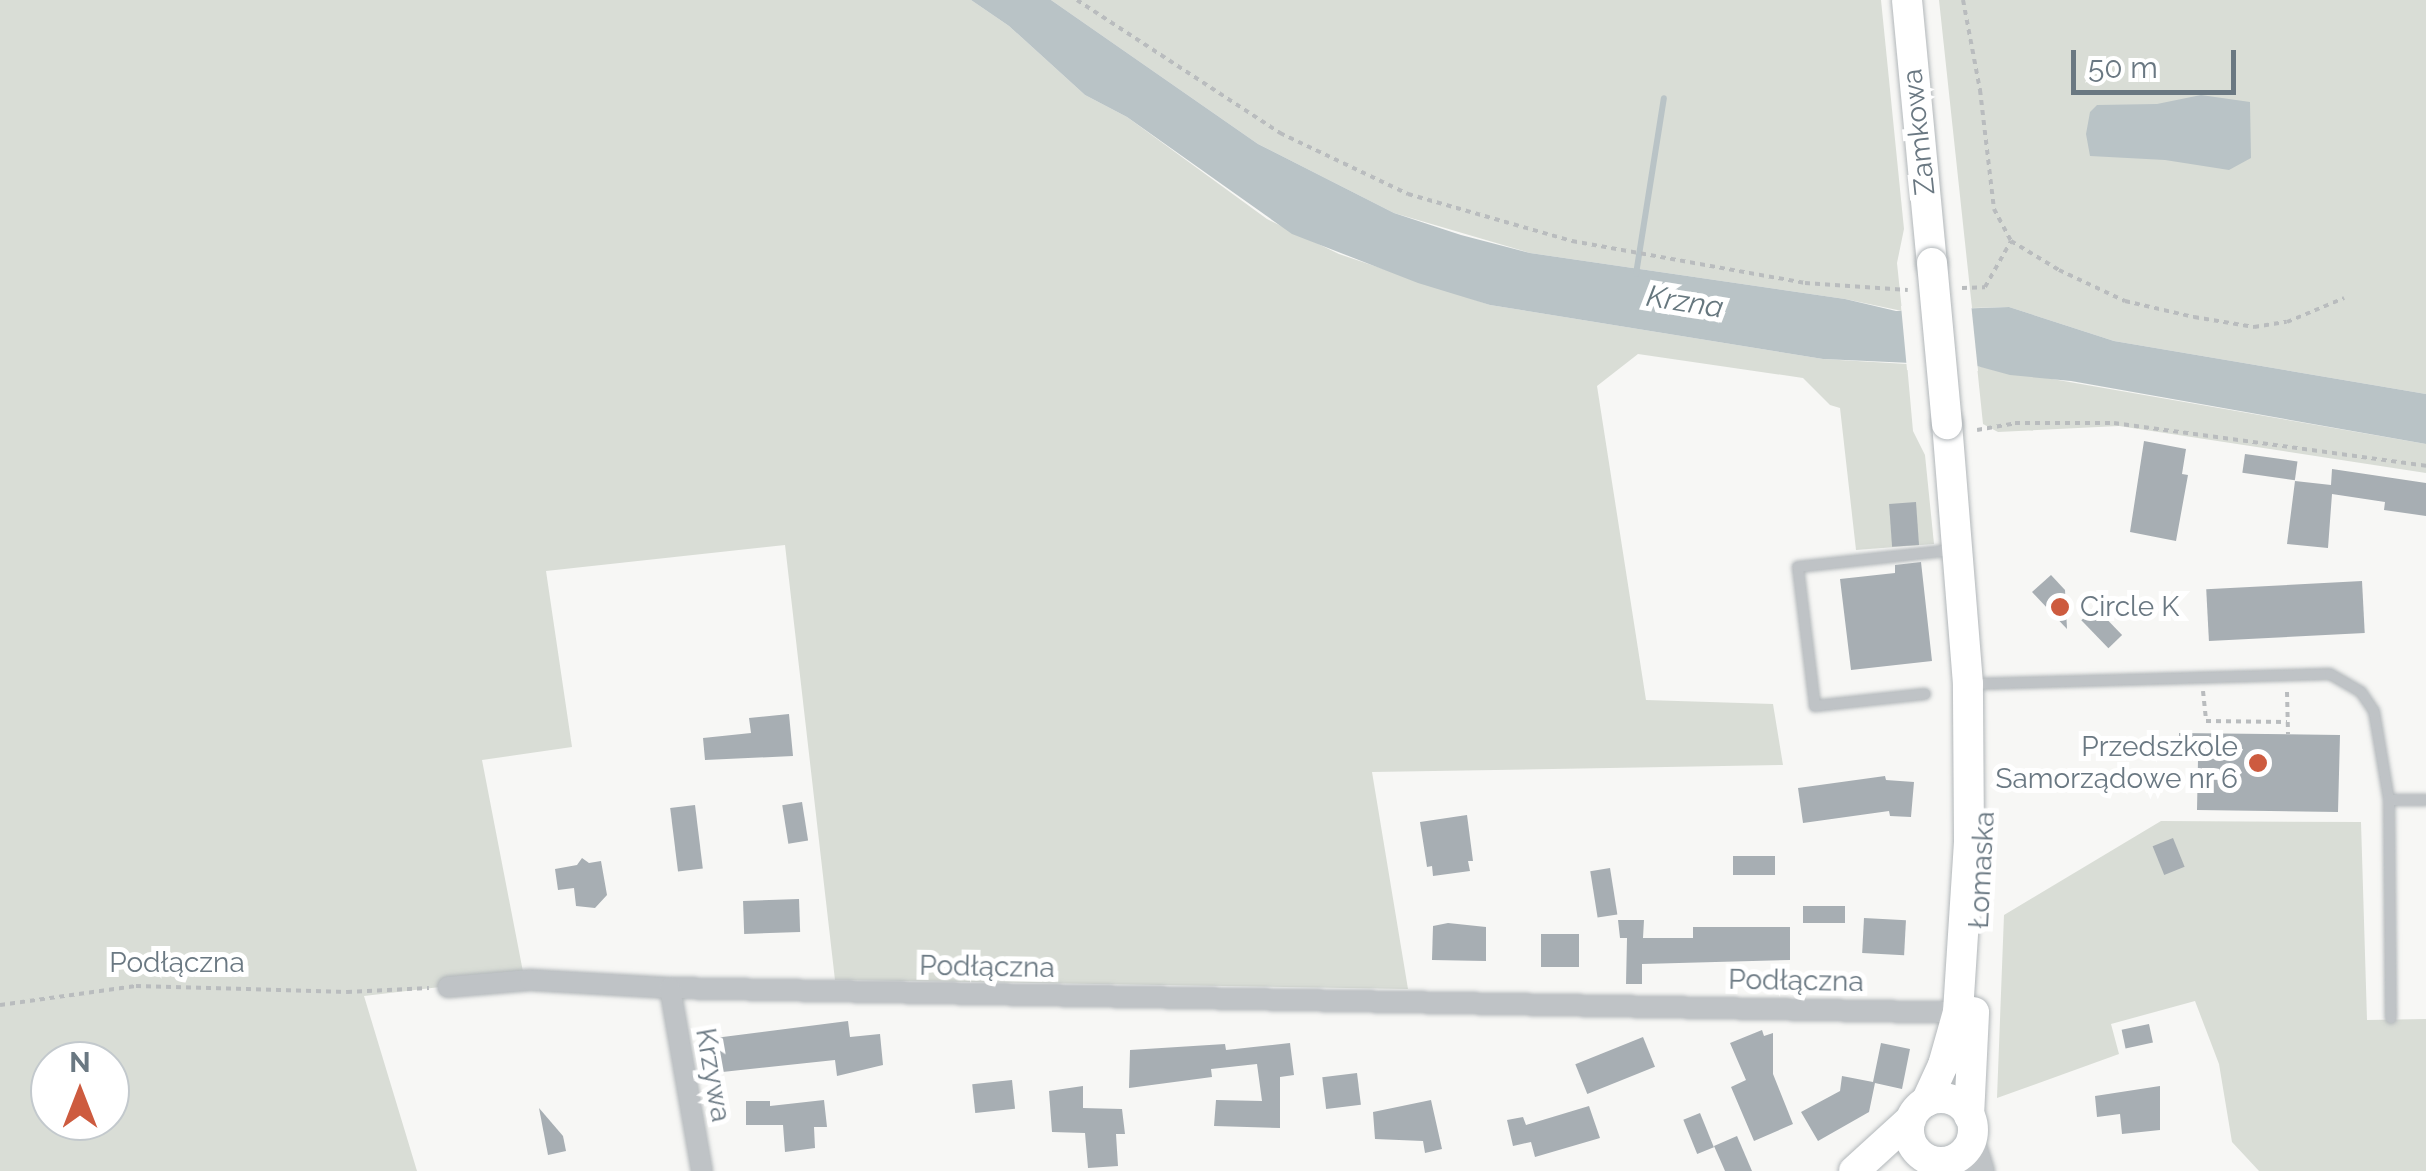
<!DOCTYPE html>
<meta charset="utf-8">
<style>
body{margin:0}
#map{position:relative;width:2426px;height:1171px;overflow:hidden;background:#f7f7f5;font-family:Raleway,sans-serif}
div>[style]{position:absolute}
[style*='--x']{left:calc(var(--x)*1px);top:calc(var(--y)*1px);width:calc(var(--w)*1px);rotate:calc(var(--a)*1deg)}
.green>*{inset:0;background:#d9ddd6}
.water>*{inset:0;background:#b9c3c6}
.pier>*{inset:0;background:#f7f7f5}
.stream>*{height:6px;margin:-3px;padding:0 3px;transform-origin:3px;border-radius:3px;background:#b9c3c6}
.building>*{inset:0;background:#a7aeb3;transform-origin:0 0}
.path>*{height:4px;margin-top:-2px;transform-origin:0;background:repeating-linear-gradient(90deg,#b9bcbe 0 5px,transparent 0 10px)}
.roads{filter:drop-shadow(0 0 2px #b2b7ba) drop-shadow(0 0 2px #b2b7ba)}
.service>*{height:10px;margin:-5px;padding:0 5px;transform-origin:5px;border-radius:5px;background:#bfc3c6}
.minor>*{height:20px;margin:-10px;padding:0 10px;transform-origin:10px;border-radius:10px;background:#bfc3c6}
.tertiary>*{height:25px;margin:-12.5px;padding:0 12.5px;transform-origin:12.5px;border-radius:12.5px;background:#bfc3c6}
.secondary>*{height:30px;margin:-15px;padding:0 15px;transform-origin:15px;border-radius:15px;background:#fff}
.secondary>.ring{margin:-15px;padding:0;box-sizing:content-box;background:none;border:30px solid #fff;border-radius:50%}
.bridges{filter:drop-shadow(0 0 2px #b2b7ba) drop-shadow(0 0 2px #b2b7ba)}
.secondary-bridge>*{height:30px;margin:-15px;padding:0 15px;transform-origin:15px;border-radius:15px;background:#fff}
.dots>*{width:28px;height:28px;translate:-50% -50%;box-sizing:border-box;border:5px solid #fff;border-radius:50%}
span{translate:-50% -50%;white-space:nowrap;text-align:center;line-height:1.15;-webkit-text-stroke:10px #fff;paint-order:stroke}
.street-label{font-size:28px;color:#6a7882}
.poi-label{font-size:28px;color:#6a7882}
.left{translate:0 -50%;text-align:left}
.right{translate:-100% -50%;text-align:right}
.water-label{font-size:30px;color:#66777e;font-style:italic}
.north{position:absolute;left:30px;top:1041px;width:100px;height:100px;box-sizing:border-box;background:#fff;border:2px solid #c3c9cd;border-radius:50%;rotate:0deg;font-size:28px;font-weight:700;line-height:40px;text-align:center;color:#6a7882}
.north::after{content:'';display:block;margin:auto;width:35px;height:45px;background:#cd5b3f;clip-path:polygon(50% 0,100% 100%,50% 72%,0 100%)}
.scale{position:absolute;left:2071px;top:50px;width:165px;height:45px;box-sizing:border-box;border:5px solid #6a7882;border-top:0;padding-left:12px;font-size:30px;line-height:35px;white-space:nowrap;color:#6a7882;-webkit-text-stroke:8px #fff;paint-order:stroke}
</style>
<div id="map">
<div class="green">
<i style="clip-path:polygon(evenodd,0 0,971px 0,1009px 26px,1085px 95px,1127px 117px,1267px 219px,1339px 254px,1490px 305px,1823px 359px,1907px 364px,1913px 431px,1925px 455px,1934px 544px,1856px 550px,1840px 408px,1830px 405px,1803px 378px,1638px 354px,1597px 386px,1646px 700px,1773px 704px,1783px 765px,1372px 772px,1408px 989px,835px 980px,785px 545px,546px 571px,572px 747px,482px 760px,524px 977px,364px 996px,417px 1171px,0 1171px,0 0,50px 1061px,110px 1061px,110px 1121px,50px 1121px,50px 1061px)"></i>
<i style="clip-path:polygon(1051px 0,1881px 0,1904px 229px,1897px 263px,1902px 311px,1845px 299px,1530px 253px,1394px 213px,1258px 144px)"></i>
<i style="clip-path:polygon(1939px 0,2426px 0,2426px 394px,2114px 341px,2009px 307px,1972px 308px)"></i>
<i style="clip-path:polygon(1977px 366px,2426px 444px,2426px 473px,2119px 426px,1998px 432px,1983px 424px)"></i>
<i style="clip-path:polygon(2161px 821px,2361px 822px,2367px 1020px,2426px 1019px,2426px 1171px,2259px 1171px,2232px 1142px,2219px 1064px,2195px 1001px,2111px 1024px,2119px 1054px,1997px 1098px,2004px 915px)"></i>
</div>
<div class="water">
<i style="clip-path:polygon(971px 0,1051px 0,1258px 144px,1394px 213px,1461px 235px,1530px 253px,1845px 299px,1896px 311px,2009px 307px,2114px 341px,2426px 394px,2426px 444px,2071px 381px,2010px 375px,1977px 366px,1823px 359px,1490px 305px,1418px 283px,1292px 234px,1127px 117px,1085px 95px,1009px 26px)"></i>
<i style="clip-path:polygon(2201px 95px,2250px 102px,2251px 158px,2229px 170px,2165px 160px,2090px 156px,2086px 134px,2090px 112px,2097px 105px,2157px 104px)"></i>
</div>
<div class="pier">
<i style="clip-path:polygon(1971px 303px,1978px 371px,1907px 370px,1901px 306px)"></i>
</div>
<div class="stream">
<i style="--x:1636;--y:274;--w:178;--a:-81"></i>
</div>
<div class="building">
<i style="clip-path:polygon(2144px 441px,2186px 449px,2182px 474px,2188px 475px,2176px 541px,2130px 532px)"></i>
<i style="left:2245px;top:454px;width:53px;height:19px;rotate:8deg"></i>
<i style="clip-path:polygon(2332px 469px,2426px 483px,2426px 516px,2384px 510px,2385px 502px,2332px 494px,2328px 548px,2287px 544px,2295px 481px,2331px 485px)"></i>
<i style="left:1916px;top:502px;width:43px;height:27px;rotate:86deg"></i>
<i style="clip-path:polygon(1921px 562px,1932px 661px,1851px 670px,1840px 579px,1895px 573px,1895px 565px)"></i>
<i style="clip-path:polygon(2051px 575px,2065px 590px,2067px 629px,2032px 592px)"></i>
<i style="left:2362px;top:581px;width:52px;height:156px;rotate:87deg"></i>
<i style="left:2095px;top:607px;width:39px;height:19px;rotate:46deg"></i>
<i style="clip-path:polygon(789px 714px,793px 756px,705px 760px,703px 738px,751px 733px,749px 718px)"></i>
<i style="clip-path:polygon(2179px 733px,2340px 735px,2338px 812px,2197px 810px,2198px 760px,2179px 759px)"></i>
<i style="clip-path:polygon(1885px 776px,1886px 780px,1914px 782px,1911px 817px,1890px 816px,1889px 811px,1803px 823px,1798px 788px)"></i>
<i style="left:802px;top:802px;width:39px;height:20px;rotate:81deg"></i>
<i style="left:695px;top:805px;width:64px;height:25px;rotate:83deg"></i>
<i style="clip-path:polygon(1467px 815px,1473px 861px,1468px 861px,1470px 871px,1433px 876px,1432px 866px,1427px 867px,1420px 822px)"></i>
<i style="left:2173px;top:838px;width:31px;height:22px;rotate:68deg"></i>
<i style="left:1733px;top:856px;width:42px;height:19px"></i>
<i style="clip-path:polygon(582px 858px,589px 863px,601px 861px,607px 895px,595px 908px,576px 906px,574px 888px,558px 890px,555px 869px,577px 865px)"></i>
<i style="left:1610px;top:868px;width:47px;height:20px;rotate:81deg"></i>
<i style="left:799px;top:899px;width:33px;height:56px;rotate:88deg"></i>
<i style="left:1803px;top:906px;width:42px;height:17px"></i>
<i style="left:1864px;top:918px;width:42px;height:35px;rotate:3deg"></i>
<i style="clip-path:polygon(1618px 920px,1644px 920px,1643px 938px,1693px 938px,1693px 927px,1790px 927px,1790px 960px,1642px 964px,1642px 984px,1626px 984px,1627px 938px,1620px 938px)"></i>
<i style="clip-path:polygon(1448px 923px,1486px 927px,1486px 961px,1432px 960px,1433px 926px)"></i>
<i style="left:1579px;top:934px;width:33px;height:38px;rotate:90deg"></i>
<i style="clip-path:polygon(848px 1021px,850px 1037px,880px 1034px,883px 1065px,837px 1076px,835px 1060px,713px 1073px,707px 1039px)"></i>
<i style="left:2149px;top:1024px;width:19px;height:28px;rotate:78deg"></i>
<i style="clip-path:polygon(1762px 1030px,1764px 1036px,1773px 1033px,1773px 1074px,1793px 1124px,1754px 1141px,1731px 1087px,1746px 1080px,1730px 1043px)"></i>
<i style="left:1643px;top:1037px;width:32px;height:73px;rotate:68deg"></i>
<i style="clip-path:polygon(1290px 1043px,1294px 1075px,1280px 1077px,1280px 1128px,1214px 1126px,1216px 1100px,1262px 1101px,1257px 1064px,1211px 1069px,1212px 1077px,1129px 1088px,1130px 1050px,1225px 1044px,1226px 1050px)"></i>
<i style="clip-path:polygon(1881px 1043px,1910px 1049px,1902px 1089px,1875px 1083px,1869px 1112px,1818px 1141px,1801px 1112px,1840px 1091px,1842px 1076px,1873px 1082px)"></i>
<i style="left:1357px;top:1073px;width:32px;height:35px;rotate:83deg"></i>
<i style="left:1012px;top:1080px;width:29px;height:40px;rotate:84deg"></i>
<i style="clip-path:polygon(1083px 1086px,1083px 1108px,1122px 1109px,1125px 1134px,1116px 1134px,1118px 1166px,1088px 1168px,1085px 1133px,1052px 1132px,1049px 1091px)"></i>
<i style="clip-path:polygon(2160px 1086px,2160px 1130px,2122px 1134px,2120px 1114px,2097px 1117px,2095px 1096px)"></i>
<i style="clip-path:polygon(824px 1100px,827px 1127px,814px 1127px,815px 1148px,785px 1152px,783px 1125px,746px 1125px,746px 1101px,770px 1101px,770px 1106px)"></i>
<i style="clip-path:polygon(1431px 1100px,1442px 1149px,1425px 1153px,1423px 1141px,1375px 1139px,1373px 1112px)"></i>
<i style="clip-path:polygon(1589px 1106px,1600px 1138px,1535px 1157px,1531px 1142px,1513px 1146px,1507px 1120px,1523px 1117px,1526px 1125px)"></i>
<i style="clip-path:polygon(539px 1108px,563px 1136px,566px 1151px,548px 1155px)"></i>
<i style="left:1700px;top:1113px;width:37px;height:18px;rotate:68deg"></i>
<i style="clip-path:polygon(1737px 1136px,1752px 1171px,1725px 1171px,1714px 1146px)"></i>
</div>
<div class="path">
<i style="--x:1077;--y:0;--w:243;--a:33.2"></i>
<i style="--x:1280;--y:133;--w:142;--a:25.5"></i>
<i style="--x:1408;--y:194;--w:171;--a:16"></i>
<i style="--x:1572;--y:241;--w:237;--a:10.2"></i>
<i style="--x:1805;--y:283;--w:103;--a:3.9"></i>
<i style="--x:1963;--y:0;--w:92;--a:79.3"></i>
<i style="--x:1980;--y:90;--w:120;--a:83.3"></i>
<i style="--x:1994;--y:209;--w:36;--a:62"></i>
<i style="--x:2011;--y:241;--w:56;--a:31.1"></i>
<i style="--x:2059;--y:270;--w:73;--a:25.2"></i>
<i style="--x:2125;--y:301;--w:71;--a:13.1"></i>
<i style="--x:2194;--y:317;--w:61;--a:9.5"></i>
<i style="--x:2254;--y:327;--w:33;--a:-9"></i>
<i style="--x:2287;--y:322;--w:62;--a:-22.8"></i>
<i style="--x:1962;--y:288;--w:23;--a:-2"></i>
<i style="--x:1985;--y:287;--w:53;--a:-60.5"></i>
<i style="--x:1977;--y:430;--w:39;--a:-10"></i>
<i style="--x:2015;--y:423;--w:99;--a:0"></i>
<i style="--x:2114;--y:423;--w:315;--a:7.8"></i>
<i style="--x:2203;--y:691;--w:30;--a:84"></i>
<i style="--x:2206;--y:721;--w:81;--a:0.7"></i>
<i style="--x:2287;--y:692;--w:42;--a:88.6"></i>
<i style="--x:0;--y:1005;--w:137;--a:-8"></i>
<i style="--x:136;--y:986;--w:211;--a:1.6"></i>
<i style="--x:347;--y:992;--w:82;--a:-2.8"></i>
</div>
<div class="roads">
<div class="service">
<i style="--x:1974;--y:684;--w:356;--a:-1.6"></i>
<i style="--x:2330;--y:674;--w:36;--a:30"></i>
<i style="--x:2361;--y:692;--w:23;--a:56"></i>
<i style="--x:2374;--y:711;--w:90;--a:80.4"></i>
<i style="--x:2389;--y:800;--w:37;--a:0"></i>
<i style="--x:1925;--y:694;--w:111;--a:173.8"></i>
<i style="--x:1815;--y:706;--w:140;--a:-97"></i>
<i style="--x:1798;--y:567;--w:155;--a:-6.3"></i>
<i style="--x:2389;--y:800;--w:218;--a:89.5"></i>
</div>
<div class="minor">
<i style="--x:448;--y:987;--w:82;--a:-4.9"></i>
<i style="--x:530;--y:980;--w:140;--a:3.3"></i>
<i style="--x:670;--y:988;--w:1301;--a:1.1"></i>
<i style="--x:670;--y:988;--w:186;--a:80.1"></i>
</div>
<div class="tertiary">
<i style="--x:1971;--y:1138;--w:34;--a:73"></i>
<i style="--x:1946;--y:1161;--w:14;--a:45"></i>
</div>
<div class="secondary">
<i style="--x:1907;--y:0;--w:264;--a:84.6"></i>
<i class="ring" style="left:1909px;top:1098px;width:34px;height:34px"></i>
<i style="--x:1926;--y:1102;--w:41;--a:-65.3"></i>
<i style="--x:1943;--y:1065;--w:55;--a:-74.2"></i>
<i style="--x:1958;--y:1012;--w:171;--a:-86.3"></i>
<i style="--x:1969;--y:841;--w:157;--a:-90.4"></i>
<i style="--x:1968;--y:684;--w:261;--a:-94.6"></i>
<i style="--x:1969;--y:1116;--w:104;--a:-87.2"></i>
<i style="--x:1854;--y:1171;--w:77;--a:-42.4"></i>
</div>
</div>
<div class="bridges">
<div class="secondary-bridge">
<i style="--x:1932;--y:263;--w:162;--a:84.7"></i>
</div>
</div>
<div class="dots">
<i style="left:2060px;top:607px;background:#cd5b3f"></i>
<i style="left:2258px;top:763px;background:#cd5b3f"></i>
</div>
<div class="street-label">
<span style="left:1919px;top:132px;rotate:-96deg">Zamkowa</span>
<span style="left:1982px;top:870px;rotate:-87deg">Łomaska</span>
<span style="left:177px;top:963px">Podłączna</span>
<span style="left:987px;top:967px;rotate:1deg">Podłączna</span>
<span style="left:1796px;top:981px;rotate:1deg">Podłączna</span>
<span style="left:713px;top:1075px;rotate:80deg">Krzywa</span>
</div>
<div class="poi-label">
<span class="left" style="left:2080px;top:607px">Circle K</span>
<span class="right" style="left:2238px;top:763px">Przedszkole<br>Samorządowe nr 6</span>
</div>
<div class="water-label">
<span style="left:1685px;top:302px;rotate:9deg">Krzna</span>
</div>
<div class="north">N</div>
<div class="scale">50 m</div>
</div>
